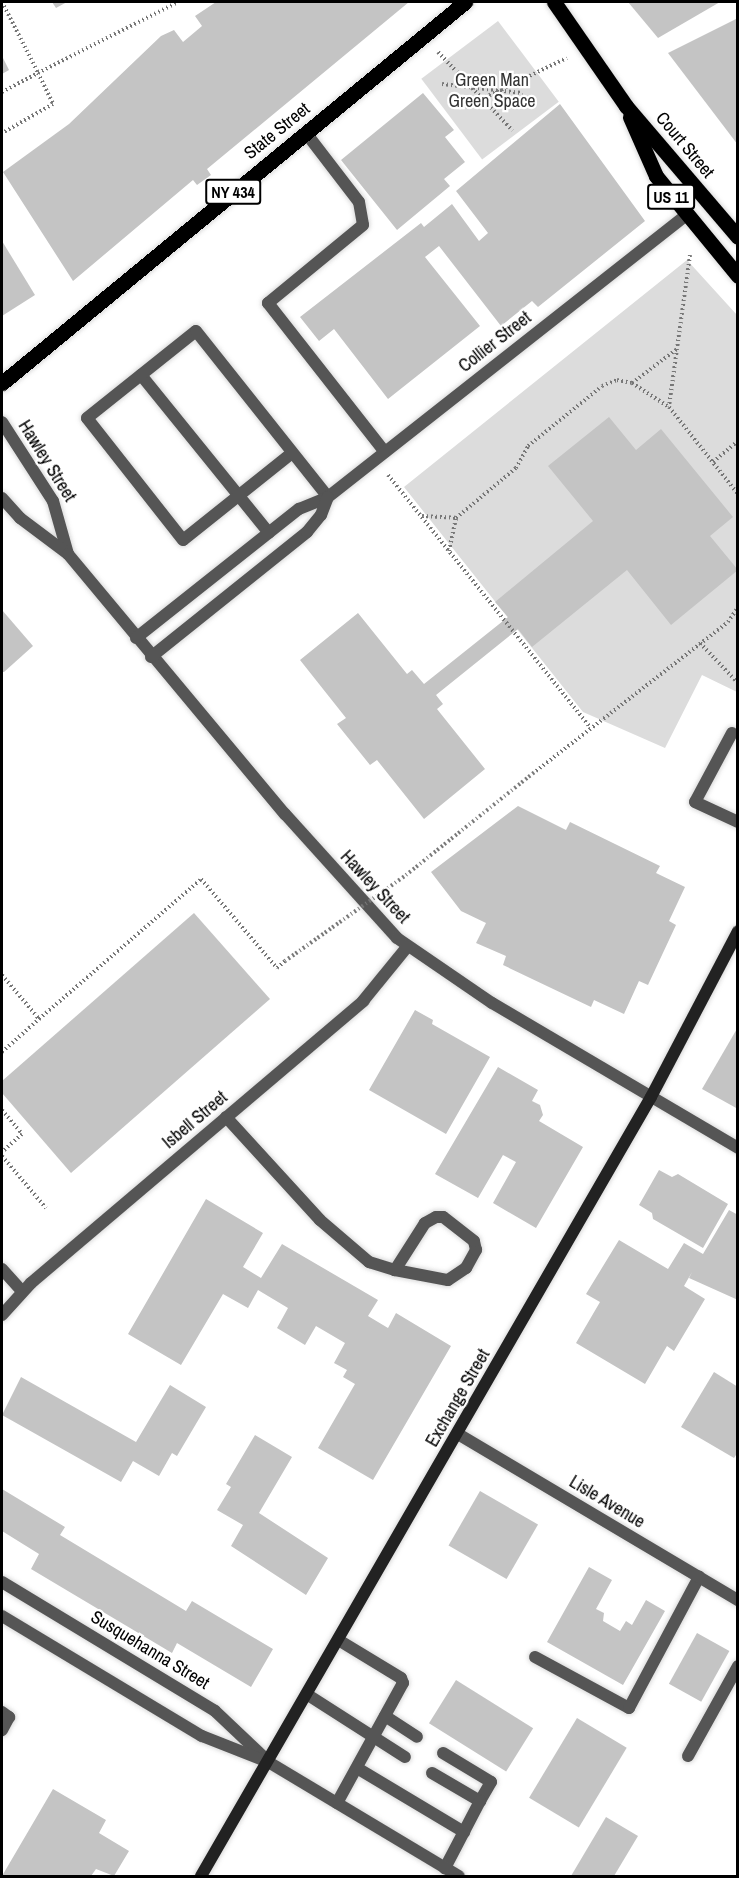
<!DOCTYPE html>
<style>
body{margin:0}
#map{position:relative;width:739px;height:1878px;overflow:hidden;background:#fff;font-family:"Archivo Narrow",sans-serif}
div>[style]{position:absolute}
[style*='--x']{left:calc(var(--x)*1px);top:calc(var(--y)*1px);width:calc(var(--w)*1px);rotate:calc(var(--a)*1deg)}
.green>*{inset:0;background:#dcdcdc;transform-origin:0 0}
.building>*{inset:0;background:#c4c4c4;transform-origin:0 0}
.path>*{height:4px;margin-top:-2px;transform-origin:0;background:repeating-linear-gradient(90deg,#777 0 1.5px,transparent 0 4.5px)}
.roads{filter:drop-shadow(0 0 2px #dbdbdb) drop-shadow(0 0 2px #dbdbdb)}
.service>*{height:12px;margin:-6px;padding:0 6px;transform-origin:6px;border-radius:6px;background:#555}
.minor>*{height:12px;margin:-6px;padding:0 6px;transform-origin:6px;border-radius:6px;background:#555}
.tertiary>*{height:12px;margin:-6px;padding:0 6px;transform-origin:6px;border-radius:6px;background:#555}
.secondary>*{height:12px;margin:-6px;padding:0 6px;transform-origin:6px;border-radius:6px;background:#222}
.primary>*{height:15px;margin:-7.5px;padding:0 7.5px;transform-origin:7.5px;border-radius:7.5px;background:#000}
.path-bridge>*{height:4px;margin-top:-2px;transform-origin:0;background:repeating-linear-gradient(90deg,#777 0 1.5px,transparent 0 4.5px)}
span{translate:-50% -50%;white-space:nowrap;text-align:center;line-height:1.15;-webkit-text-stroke:4.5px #fff;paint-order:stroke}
.shield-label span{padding:2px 4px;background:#fff;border:2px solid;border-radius:4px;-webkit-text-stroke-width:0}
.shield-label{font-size:16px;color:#000;font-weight:700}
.park-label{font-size:18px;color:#333}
.street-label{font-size:18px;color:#000}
.frame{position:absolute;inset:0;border:3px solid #000;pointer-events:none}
</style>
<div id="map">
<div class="green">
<i style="left:498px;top:21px;width:101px;height:96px;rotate:53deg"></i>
<i style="clip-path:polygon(687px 260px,737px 315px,737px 692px,702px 675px,665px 748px,583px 712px,404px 487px)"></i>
</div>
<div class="building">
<i style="clip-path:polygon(52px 2px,67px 2px,56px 8px)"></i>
<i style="clip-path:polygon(216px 2px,409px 2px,207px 169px,211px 175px,197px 185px,193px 180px,73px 281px,3px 172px,69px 124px,161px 36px,174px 30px,183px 42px,202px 26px,195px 16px)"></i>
<i style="clip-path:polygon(628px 2px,720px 2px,658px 38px)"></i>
<i style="clip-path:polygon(738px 18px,738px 145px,668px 53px)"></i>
<i style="clip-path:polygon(2px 56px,9px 70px,2px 74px)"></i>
<i style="clip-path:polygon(423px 93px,454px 130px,445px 137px,465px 162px,444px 179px,450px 186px,397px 230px,341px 160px)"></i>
<i style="clip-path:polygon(560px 104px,645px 221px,538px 307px,532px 301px,501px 326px,439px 246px,425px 257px,480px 326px,388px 399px,334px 329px,319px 341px,300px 317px,421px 223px,424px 227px,452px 204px,479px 241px,488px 233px,456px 191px)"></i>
<i style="clip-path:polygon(2px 241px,35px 295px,2px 316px)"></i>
<i style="clip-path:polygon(609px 417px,636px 450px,661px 429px,733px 517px,710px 536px,738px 570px,671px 625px,627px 570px,532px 647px,518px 629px,436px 695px,443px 704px,437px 709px,485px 769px,424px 819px,377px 760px,370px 765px,337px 724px,346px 718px,300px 660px,358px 613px,407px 674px,412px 670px,424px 684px,508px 617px,495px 602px,593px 521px,548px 466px)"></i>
<i style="clip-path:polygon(2px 610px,33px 646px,4px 672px,2px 672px)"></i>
<i style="clip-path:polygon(518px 806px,566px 830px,570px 822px,660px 866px,656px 873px,685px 887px,669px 921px,676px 925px,648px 985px,639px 981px,624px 1014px,594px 1000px,591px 1007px,503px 965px,506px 956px,476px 943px,486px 923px,461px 911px,431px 872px)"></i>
<i style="clip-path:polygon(194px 913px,270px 999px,71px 1173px,2px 1093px,2px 1081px)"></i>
<i style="clip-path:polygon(415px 1010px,433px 1020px,432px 1024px,490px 1057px,446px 1134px,369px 1090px)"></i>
<i style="clip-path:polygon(738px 1027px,738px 1109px,702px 1089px)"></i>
<i style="clip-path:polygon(498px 1067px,538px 1090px,532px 1101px,540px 1105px,543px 1115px,539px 1121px,583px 1147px,536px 1228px,493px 1203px,516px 1162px,503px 1155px,478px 1198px,435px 1174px)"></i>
<i style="clip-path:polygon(659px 1170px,672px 1177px,678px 1174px,728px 1204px,703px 1248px,653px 1219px,652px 1213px,639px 1205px)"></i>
<i style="clip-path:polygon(206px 1199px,263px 1233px,243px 1267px,261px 1278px,282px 1244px,378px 1300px,368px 1316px,388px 1328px,396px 1313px,451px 1346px,373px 1480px,318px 1448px,355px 1384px,343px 1377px,347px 1370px,334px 1363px,345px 1343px,316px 1326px,305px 1345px,277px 1328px,288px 1308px,258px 1290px,248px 1308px,223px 1294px,181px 1365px,128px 1334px)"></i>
<i style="clip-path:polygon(729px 1210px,738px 1215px,738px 1300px,689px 1278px,692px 1272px,684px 1286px,705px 1299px,674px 1351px,667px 1346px,645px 1384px,576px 1343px,600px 1302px,586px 1294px,619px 1240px,668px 1269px,684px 1243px,703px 1254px)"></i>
<i style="clip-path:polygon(714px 1372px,738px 1387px,738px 1452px,734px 1458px,681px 1427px)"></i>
<i style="clip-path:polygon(21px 1377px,136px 1442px,170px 1385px,206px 1407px,177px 1456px,172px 1453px,159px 1476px,133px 1461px,121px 1482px,2px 1415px)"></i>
<i style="clip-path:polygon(255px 1435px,292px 1457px,259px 1513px,328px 1558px,306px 1595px,231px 1546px,243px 1525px,217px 1510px,231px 1487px,226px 1484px)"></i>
<i style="clip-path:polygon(2px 1489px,65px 1527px,60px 1535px,186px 1611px,192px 1601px,273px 1649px,251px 1687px,177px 1643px,172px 1653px,31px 1569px,39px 1554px,2px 1531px)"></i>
<i style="left:480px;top:1491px;width:67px;height:63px;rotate:30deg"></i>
<i style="clip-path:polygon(589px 1567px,612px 1580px,596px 1609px,604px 1613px,603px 1621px,620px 1631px,626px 1621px,632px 1625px,646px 1600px,665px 1611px,623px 1685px,547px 1642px)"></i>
<i style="left:697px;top:1633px;width:37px;height:58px;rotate:29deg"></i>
<i style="left:456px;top:1680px;width:91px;height:51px;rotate:32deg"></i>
<i style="left:577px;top:1718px;width:58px;height:93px;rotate:31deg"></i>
<i style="clip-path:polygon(53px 1789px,106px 1820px,99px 1833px,129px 1851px,114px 1876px,96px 1869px,91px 1876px,2px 1876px)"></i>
<i style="clip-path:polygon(606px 1817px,638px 1836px,614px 1876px,571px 1876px)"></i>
</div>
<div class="path">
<i style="--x:2;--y:2;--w:80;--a:63.1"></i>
<i style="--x:38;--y:73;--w:157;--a:-26.9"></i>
<i style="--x:438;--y:52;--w:108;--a:46.5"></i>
<i style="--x:442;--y:84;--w:81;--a:6.4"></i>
<i style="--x:2;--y:92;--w:41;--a:-27.8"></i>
<i style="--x:38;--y:73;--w:34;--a:64"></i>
<i style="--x:53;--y:104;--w:59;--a:150.4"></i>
<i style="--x:465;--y:107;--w:113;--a:-25.7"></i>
<i style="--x:690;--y:255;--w:153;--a:97.9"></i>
<i style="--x:669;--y:407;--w:111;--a:51.6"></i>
<i style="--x:632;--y:383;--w:56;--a:-37.1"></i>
<i style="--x:713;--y:462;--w:33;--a:-40"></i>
<i style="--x:388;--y:475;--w:323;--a:51.3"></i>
<i style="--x:422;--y:516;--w:34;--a:3"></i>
<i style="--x:456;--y:518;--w:78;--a:-39.8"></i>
<i style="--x:516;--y:468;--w:25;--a:-61"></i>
<i style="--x:528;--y:446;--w:95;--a:-39"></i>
<i style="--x:602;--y:386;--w:16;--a:-22"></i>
<i style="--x:617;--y:380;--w:15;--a:11"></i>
<i style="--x:632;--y:383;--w:44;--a:33"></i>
<i style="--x:449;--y:551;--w:34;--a:-78"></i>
<i style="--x:700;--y:643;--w:55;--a:46.5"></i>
<i style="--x:536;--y:771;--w:243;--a:-37.8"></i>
<i style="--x:728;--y:622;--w:18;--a:-56"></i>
<i style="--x:2;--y:975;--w:57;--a:49.9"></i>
<i style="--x:39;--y:1019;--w:214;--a:-40.8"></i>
<i style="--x:201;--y:879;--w:117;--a:49.5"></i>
<i style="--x:277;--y:968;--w:11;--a:-41"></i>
<i style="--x:2;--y:1052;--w:50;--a:-41.7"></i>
<i style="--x:2;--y:1110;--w:31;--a:50"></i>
<i style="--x:22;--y:1134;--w:27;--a:138"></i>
<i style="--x:2;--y:1156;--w:68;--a:49.8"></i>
</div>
<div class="roads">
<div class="service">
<i style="--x:306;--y:133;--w:87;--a:52.5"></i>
<i style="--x:359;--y:202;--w:23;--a:80"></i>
<i style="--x:363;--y:225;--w:123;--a:140.6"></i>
<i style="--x:268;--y:303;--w:189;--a:51.9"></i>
<i style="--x:141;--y:375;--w:203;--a:51"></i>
<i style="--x:292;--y:453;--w:139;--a:141.4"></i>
<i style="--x:183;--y:540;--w:155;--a:-128.2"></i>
<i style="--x:87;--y:418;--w:139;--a:-38.6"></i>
<i style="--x:196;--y:331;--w:212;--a:51.5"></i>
<i style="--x:732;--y:733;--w:78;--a:118.2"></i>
<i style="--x:695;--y:802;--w:47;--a:24.9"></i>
<i style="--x:226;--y:1117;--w:139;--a:47.6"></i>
<i style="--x:320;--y:1220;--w:65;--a:40.6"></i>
<i style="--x:369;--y:1262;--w:27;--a:17"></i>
<i style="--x:395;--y:1270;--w:54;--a:10.7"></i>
<i style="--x:448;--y:1280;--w:22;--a:-34"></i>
<i style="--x:466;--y:1268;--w:21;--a:-61"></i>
<i style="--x:476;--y:1250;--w:9;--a:-103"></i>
<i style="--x:474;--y:1241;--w:39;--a:-142"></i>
<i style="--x:443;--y:1217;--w:7;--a:180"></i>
<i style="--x:436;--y:1217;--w:13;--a:151"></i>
<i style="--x:425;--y:1223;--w:56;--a:122.6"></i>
<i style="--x:2;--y:1269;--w:30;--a:48"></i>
<i style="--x:535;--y:1657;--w:107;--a:28.5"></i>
<i style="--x:629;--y:1708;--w:149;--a:-61.9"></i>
<i style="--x:308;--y:1695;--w:115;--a:32.6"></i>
<i style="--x:2;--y:1712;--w:9;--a:36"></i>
<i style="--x:9;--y:1717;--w:15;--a:118"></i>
<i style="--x:385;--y:1716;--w:38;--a:33"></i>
<i style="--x:443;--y:1753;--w:56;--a:31.1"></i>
<i style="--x:491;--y:1782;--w:22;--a:120"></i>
<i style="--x:688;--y:1756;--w:103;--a:-60.9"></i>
<i style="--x:357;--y:1768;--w:125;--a:30.9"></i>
<i style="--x:432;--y:1773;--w:56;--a:30.3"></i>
<i style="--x:480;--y:1801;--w:76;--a:117.6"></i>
<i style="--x:337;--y:1803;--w:137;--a:-61.2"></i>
<i style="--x:403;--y:1683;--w:5;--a:-112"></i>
<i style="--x:401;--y:1678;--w:71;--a:-148.8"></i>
</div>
<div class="minor">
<i style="--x:2;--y:422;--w:94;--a:57.2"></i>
<i style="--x:53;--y:501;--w:55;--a:74.2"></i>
<i style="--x:2;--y:498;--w:27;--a:48"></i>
<i style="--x:20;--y:518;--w:60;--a:36.9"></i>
<i style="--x:68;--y:554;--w:339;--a:50.2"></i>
<i style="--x:285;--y:814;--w:167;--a:47.9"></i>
<i style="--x:397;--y:938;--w:115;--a:34.4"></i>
<i style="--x:492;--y:1003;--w:286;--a:30.5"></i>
<i style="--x:136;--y:638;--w:208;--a:-38.4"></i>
<i style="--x:299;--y:509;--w:31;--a:-22"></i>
<i style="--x:328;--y:497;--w:454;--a:-38.2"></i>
<i style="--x:151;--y:657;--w:200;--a:-38.7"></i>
<i style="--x:307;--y:532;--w:22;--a:-51"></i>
<i style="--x:321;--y:515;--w:19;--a:-69"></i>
<i style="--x:2;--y:1315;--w:43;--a:-47.8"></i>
<i style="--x:31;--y:1283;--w:436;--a:-40.3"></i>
<i style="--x:363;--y:1001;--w:70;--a:-50.8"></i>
<i style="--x:458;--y:1434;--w:326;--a:30.7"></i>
</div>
<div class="tertiary">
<i style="--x:2;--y:1582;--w:249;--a:31.2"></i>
<i style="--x:215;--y:1711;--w:76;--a:43.4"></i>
<i style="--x:270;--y:1763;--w:220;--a:30.9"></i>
<i style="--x:2;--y:1616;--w:233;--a:31"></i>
<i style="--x:202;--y:1736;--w:71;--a:21.5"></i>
</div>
<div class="secondary">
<i style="--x:201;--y:1876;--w:900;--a:-59.99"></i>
<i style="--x:651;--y:1097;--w:187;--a:-62.3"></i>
</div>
<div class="primary">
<i style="--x:554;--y:2;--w:126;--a:55.3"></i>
<i style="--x:626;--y:106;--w:172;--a:49.5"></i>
<i style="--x:630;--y:117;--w:64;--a:66.2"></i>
<i style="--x:656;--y:176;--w:129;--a:50.6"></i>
<i style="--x:2;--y:383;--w:600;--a:-39.45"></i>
</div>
</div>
<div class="path-bridge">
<i style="--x:285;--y:961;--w:148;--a:-35.4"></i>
<i style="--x:406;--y:875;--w:166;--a:-38.7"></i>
</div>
<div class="shield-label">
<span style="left:233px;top:192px">NY 434</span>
<span style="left:671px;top:197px">US 11</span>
</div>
<div class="park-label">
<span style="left:492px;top:91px">Green Man<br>Green Space</span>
</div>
<div class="street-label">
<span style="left:277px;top:131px;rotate:-39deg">State Street</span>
<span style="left:685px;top:145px;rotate:50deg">Court Street</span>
<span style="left:495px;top:342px;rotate:-38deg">Collier Street</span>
<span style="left:47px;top:461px;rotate:58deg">Hawley Street</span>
<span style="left:375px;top:887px;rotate:47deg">Hawley Street</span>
<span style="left:195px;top:1120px;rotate:-40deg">Isbell Street</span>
<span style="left:458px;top:1398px;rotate:-60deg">Exchange Street</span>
<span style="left:607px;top:1502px;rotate:31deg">Lisle Avenue</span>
<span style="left:150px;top:1650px;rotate:31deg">Susquehanna Street</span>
</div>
<div class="frame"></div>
</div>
